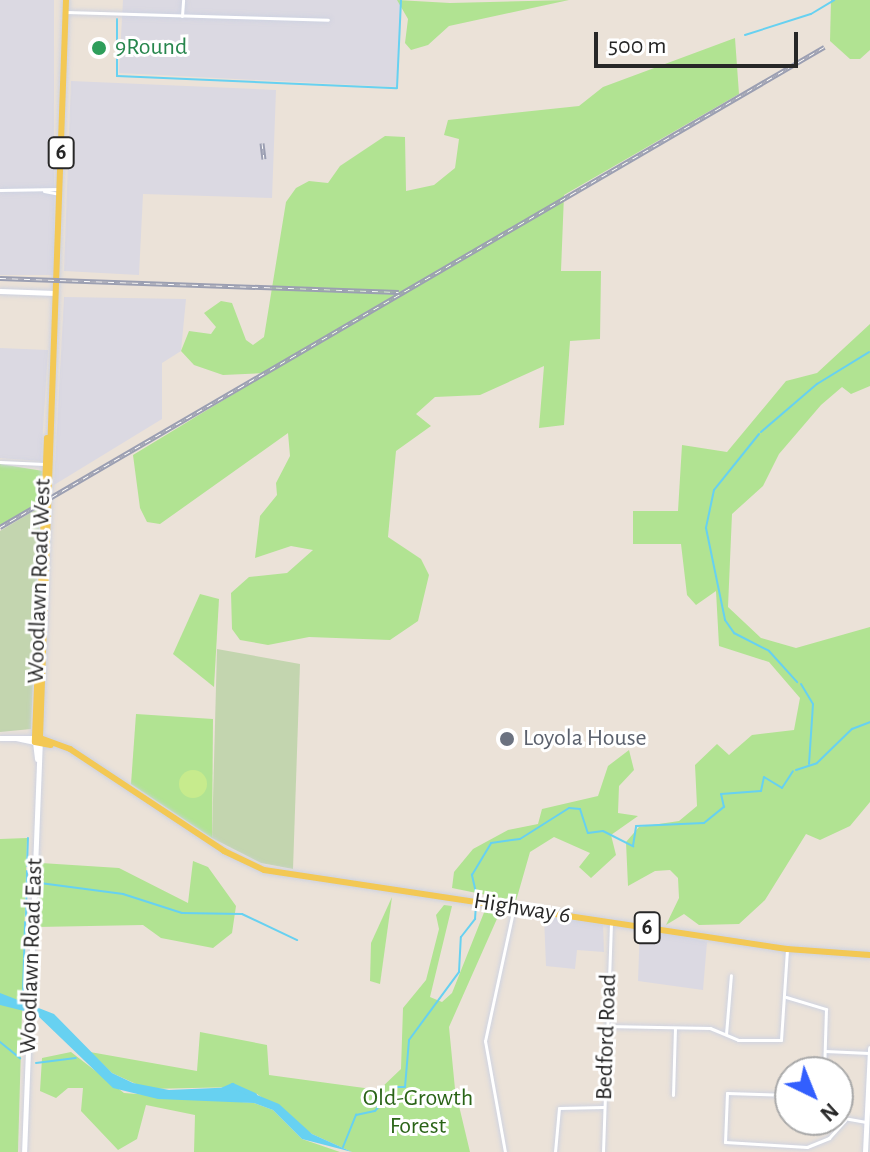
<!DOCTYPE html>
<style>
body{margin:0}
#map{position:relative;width:870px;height:1152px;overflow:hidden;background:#ebe2d8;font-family:"Alegreya Sans",sans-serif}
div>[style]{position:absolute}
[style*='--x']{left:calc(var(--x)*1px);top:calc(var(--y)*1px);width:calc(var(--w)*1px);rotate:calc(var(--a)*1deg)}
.industrial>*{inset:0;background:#dbd9e2;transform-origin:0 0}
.green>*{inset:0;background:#b1e392}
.cemetery>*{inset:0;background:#c3d5af}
.pitch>*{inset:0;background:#c7eb8d}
.round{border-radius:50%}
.water>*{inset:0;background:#67d1f1}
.stream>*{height:2px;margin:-1px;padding:0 1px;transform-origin:1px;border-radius:1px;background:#67d1f1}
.river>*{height:5px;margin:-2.5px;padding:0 2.5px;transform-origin:2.5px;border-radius:2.5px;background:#67d1f1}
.roads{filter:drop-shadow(0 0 2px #cdd2e1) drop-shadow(0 0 2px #cdd2e1)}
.street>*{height:3px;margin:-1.5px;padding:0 1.5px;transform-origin:1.5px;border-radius:1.5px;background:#fff}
.secondary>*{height:5px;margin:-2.5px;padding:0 2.5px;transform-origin:2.5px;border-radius:2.5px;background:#fff}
.primary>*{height:6px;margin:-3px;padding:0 3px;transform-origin:3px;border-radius:3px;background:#f3c854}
.rail>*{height:5px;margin-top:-2.5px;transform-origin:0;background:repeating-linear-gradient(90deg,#fff 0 6px,#9b9fb2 0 12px);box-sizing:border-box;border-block:2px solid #9b9fb2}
.dots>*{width:22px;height:22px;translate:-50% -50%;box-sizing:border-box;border:4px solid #fff;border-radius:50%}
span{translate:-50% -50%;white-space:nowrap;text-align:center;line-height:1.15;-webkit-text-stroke:6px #fff;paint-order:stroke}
.shield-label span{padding:2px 6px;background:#fff;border:2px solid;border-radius:6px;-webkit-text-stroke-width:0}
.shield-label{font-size:22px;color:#272727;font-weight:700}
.leisure-label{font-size:24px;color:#27864d}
.left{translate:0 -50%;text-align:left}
.street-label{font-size:24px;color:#272727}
.worship-label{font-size:24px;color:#5b616d}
.park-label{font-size:24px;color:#2a6417}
.north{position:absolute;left:774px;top:1056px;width:80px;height:80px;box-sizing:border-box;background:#fff;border:2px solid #a9a9a9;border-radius:50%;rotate:137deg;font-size:22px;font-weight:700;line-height:32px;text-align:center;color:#272727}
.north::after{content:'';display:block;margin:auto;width:28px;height:36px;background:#325ffe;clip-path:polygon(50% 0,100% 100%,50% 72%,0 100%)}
.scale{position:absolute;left:594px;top:32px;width:204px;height:36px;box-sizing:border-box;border:4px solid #272727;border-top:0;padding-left:10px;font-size:24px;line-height:28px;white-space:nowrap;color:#272727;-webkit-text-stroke:6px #fff;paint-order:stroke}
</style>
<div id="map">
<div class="industrial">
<i style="left:0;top:0;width:54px;height:275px"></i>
<i style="clip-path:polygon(123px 0,401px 0,397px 87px,119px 73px)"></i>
<i style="clip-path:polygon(71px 81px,276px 90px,272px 198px,143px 194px,139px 275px,64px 271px)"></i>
<i style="clip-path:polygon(64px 297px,186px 299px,181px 351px,162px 363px,162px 419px,54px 485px)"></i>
<i style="clip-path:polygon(0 348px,48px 350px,41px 461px,0 458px)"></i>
<i style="clip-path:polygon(544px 917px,603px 923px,604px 952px,577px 950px,575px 969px,546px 966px)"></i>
<i style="clip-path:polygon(640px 927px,707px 942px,703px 990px,638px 981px)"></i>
</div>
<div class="green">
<i style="clip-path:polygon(397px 0,450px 3px,569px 0,449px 26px,428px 45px,411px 50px,405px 43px,408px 19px)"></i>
<i style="clip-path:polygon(831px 0,870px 0,870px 50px,860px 59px,850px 59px,830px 41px)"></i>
<i style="clip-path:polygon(735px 38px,739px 94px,564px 195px,561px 271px,601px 271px,600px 339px,570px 341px,564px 425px,539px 428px,544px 366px,480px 395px,435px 397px,416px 414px,431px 426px,396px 451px,388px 537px,421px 559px,429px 575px,418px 621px,390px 640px,309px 637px,268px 645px,240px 640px,232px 629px,231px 593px,249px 577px,287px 573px,313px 550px,291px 546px,255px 558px,260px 516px,277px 495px,276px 483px,290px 456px,288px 433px,160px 524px,147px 522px,140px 508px,133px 455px,268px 373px,223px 375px,194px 365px,181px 351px,189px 331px,211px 334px,216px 327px,204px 313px,221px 301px,232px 303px,246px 340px,253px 345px,264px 337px,286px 202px,296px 188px,309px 181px,328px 183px,340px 166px,385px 136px,405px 137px,406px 191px,434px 185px,455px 168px,459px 139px,444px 135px,448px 120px,579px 106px,603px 87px)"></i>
<i style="clip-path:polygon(870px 324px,870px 386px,851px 394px,842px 387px,821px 405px,779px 454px,763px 486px,732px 514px,728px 607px,761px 638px,796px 648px,870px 627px,870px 802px,850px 826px,820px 840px,806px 834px,765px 900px,739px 924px,699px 925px,684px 914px,666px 925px,679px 898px,678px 878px,670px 870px,655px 871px,628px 886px,626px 842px,639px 827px,679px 821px,697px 806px,695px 765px,717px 744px,729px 755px,752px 735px,794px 730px,800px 698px,769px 662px,719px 646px,716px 591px,696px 605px,687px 595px,681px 544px,633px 544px,633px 511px,678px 511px,682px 445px,727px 452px,786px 381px,817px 373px)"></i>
<i style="clip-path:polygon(0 464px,43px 471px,41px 502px,0 525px)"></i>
<i style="clip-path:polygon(200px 594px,219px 599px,214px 687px,173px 654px)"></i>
<i style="clip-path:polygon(136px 714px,213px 719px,212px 838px,131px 784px)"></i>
<i style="clip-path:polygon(629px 750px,634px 770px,619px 786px,618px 813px,638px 816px,611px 835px,616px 855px,591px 878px,579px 867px,590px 853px,554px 837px,530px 852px,516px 901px,452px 888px,454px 872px,473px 849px,508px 830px,538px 824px,542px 809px,598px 796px,608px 766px)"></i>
<i style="clip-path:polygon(27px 838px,18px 1152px,0 1152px,0 839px)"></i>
<i style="clip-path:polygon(193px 861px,208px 867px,236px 906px,232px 933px,213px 948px,161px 938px,143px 925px,37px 927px,41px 863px,119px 868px,188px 903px)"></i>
<i style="clip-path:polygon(392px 897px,380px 984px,370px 981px,371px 943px)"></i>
<i style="clip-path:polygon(444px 905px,452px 906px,430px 997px,442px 1002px,452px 993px,485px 910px,500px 912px,449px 1027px,455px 1089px,470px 1152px,352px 1152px,312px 1134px,257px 1094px,238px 1087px,147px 1089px,112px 1073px,90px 1052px,197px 1071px,200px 1032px,267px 1045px,269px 1075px,379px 1090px,401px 1069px,403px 1008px,426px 980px,439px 929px,436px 915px)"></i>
<i style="clip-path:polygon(71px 1052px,124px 1093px,254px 1103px,273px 1110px,302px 1139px,340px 1152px,194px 1152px,195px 1115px,146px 1105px,137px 1139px,118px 1150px,81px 1111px,83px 1088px,68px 1088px,56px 1098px,40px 1091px,42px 1058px)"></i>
</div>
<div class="cemetery">
<i style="clip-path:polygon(40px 507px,31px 729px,0 732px,0 531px)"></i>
<i style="clip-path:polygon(217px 649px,300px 664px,293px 869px,261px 863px,212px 838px)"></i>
</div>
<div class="pitch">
<i class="round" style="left:179px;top:770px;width:28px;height:28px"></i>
</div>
<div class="water">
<i style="clip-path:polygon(0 993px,54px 1014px,112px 1073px,133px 1083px,169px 1090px,238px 1087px,279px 1104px,312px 1134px,352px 1152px,302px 1139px,273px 1110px,254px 1103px,158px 1099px,113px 1088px,36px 1014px,0 1005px)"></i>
</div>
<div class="stream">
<i style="--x:117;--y:19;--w:57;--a:90"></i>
<i style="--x:117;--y:76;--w:280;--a:2.5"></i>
<i style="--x:397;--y:88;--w:88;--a:-87.4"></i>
<i style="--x:745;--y:35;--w:69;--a:-17.7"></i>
<i style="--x:811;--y:14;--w:27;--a:-31"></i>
<i style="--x:761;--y:432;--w:74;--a:-40.6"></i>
<i style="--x:817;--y:384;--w:61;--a:-31.6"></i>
<i style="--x:759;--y:434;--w:72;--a:128.8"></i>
<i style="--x:714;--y:490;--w:39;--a:102"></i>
<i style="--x:706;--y:528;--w:94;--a:78.3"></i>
<i style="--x:725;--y:620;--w:16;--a:55"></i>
<i style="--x:734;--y:633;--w:39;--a:27"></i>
<i style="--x:769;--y:651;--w:42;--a:47.9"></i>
<i style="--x:801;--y:684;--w:23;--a:59"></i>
<i style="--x:813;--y:704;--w:60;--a:93.8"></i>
<i style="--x:796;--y:770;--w:22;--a:-18"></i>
<i style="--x:817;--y:763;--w:49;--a:-44.2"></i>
<i style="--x:852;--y:729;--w:19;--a:-21"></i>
<i style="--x:27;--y:866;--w:28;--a:-88"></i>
<i style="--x:40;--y:883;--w:84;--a:7.5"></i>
<i style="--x:123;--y:894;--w:62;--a:17.9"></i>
<i style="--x:182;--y:913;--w:60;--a:1"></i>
<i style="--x:242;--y:914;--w:61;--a:25.3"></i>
<i style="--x:477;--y:897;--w:23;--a:-103"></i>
<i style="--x:472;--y:875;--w:37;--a:-59"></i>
<i style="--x:491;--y:843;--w:29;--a:-8"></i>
<i style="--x:520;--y:839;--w:58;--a:-32.3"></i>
<i style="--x:569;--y:808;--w:11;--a:5"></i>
<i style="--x:580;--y:809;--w:25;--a:72"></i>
<i style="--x:588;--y:833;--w:15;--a:-8"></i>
<i style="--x:603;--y:831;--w:34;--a:27"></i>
<i style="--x:633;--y:846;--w:20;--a:-81"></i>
<i style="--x:636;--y:826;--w:68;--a:-2.5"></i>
<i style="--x:704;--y:823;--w:26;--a:-39"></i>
<i style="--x:724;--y:807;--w:13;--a:-103"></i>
<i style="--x:721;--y:794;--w:40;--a:-4.3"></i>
<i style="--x:761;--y:791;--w:14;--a:-78"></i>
<i style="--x:764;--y:777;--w:21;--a:31"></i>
<i style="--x:782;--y:788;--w:20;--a:-57"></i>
<i style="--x:26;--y:916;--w:45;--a:-88.7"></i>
<i style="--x:23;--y:991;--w:69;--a:-88.3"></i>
<i style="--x:0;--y:1042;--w:26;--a:39"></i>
<i style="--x:36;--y:1063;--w:40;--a:-7.1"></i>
<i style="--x:343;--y:1147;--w:35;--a:-68"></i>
<i style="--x:356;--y:1115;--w:19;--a:-12"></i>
<i style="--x:375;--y:1111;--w:31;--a:-50"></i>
<i style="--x:395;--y:1087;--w:10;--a:0"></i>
<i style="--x:405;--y:1087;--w:47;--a:-85.1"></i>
<i style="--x:409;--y:1040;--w:84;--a:-53.7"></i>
<i style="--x:459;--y:972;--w:35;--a:-87"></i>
<i style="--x:461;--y:937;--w:23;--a:-52"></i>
<i style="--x:475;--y:919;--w:13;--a:-86"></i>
</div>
<div class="river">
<i style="--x:223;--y:1089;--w:10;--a:-24"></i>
<i style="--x:232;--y:1085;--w:24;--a:24"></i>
</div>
<div class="roads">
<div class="street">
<i style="--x:66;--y:12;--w:262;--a:1.7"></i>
<i style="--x:182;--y:16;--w:16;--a:-86"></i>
<i style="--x:0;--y:190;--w:60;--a:-1"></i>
<i style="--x:44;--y:191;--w:15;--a:11"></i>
<i style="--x:0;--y:462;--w:44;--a:2.6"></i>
<i style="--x:786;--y:997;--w:42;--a:16.7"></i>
<i style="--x:826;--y:1009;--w:63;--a:91.8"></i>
<i style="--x:606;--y:1026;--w:104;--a:1.1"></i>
<i style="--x:710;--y:1028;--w:30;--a:23"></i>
<i style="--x:738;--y:1040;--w:43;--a:0"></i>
<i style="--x:781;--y:1040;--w:90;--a:-86.2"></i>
<i style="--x:726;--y:1034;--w:59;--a:-85.2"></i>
<i style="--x:825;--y:1051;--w:44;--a:2.6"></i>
<i style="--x:673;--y:1095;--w:67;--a:-88.3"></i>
<i style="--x:790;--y:1095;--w:63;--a:-178.2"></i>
<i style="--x:727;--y:1093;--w:49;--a:92.3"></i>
<i style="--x:725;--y:1142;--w:82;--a:3.5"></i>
<i style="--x:807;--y:1147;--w:24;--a:-22"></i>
<i style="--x:829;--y:1138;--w:24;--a:-48"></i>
<i style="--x:838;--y:1117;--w:27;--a:10"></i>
<i style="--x:505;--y:1152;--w:113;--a:-100.2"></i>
<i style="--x:485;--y:1041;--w:137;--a:-77.8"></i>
<i style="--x:555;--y:1152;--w:44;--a:-84.8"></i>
<i style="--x:559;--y:1108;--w:45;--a:-1.3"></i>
<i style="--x:603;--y:1152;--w:228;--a:-88"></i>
</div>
<div class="secondary">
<i style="--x:0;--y:291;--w:55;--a:2.1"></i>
<i style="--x:0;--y:738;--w:40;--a:0"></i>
<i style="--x:40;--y:738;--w:414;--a:92.2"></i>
<i style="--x:16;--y:738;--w:19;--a:12"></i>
<i style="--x:35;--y:742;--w:17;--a:83"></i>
<i style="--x:865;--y:1152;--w:104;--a:-87.2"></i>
</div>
<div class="primary">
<i style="--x:66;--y:0;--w:738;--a:92.02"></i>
<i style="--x:40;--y:738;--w:32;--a:20"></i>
<i style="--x:70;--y:749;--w:185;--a:33.5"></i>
<i style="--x:224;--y:851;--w:44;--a:25.4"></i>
<i style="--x:264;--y:870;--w:529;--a:8.59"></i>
<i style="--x:787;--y:949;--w:83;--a:4.1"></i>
<i style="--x:47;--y:438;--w:304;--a:92.3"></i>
<i style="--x:35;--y:742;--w:16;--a:11"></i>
</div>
</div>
<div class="rail">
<i style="--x:262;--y:143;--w:16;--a:83"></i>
<i style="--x:0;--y:278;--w:399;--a:2"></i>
<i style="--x:0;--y:527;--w:954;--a:-30.22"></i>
</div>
<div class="dots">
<i style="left:99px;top:48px;background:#2e9e5b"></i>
<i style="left:507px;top:739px;background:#6b7280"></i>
</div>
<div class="shield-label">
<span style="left:61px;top:153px">6</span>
<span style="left:647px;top:928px">6</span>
</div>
<div class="leisure-label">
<span class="left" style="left:115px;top:48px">9Round</span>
</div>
<div class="street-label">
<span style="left:40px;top:581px;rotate:-88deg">Woodlawn Road West</span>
<span style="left:522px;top:909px;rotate:9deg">Highway 6</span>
<span style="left:32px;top:956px;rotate:-88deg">Woodlawn Road East</span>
<span style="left:607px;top:1037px;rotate:-88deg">Bedford Road</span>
</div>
<div class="worship-label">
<span class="left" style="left:523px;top:739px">Loyola House</span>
</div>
<div class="park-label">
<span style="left:418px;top:1113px">Old-Growth<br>Forest</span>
</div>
<div class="north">N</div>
<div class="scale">500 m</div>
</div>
